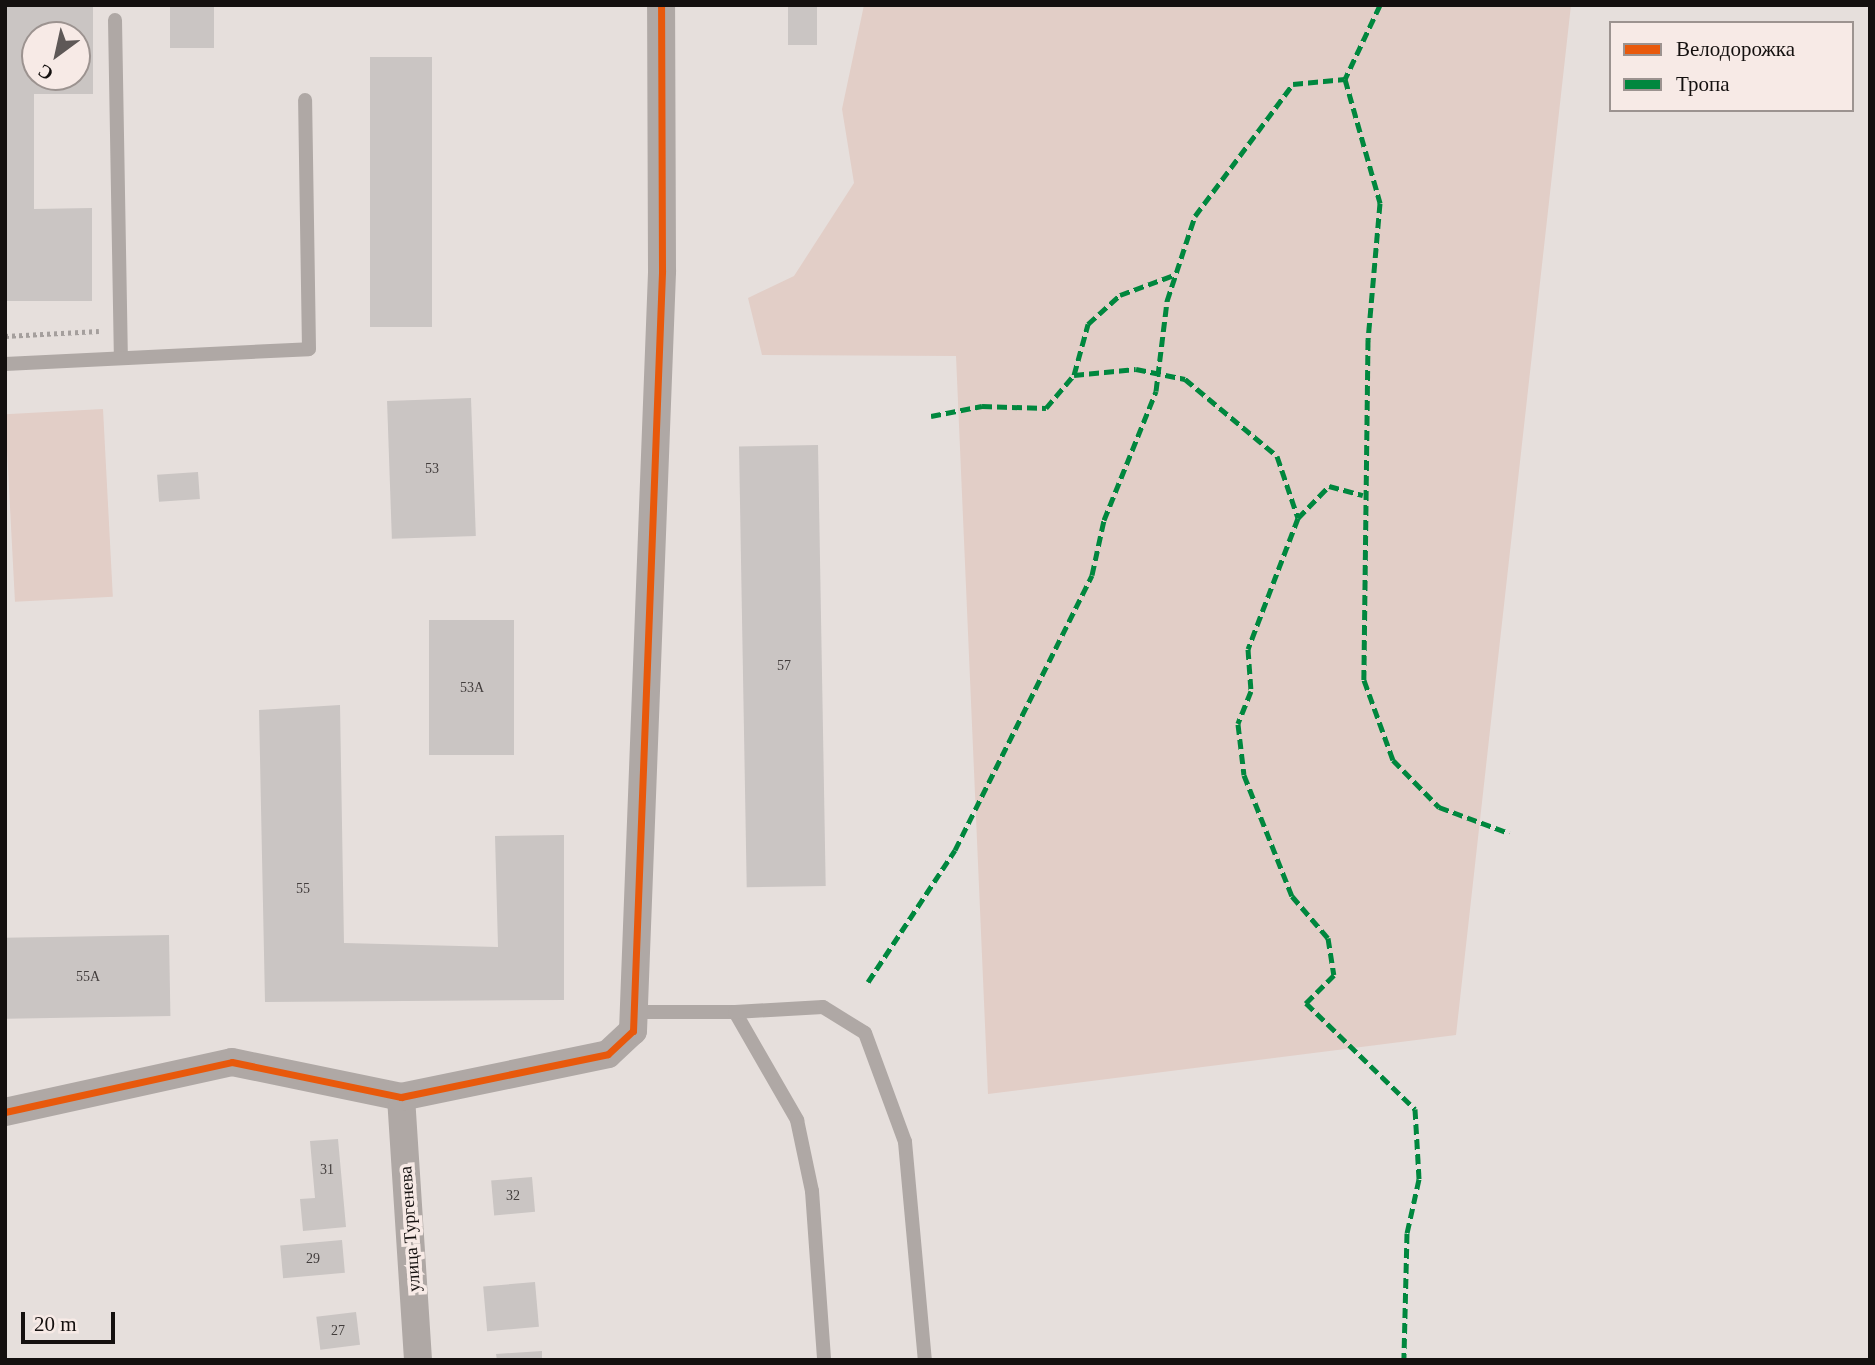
<!DOCTYPE html>
<meta charset="utf-8">
<style>
body{margin:0}
#map{position:relative;width:1875px;height:1365px;overflow:hidden;background:#e6dfdc;font-family:"Times New Roman",serif}
div>[style]{position:absolute}
[style*='--x']{left:calc(var(--x)*1px);top:calc(var(--y)*1px);width:calc(var(--w)*1px);rotate:calc(var(--a)*1deg)}
.green>*{inset:0;background:#e2cec7;transform-origin:0 0}
.building>*{inset:0;background:#cac5c3;transform-origin:0 0}
.path>*{height:4.5px;margin-top:-2.25px;transform-origin:0;background:repeating-linear-gradient(90deg,#a59f9d 0 3.5px,transparent 0 7px)}
.lane>*{height:14px;margin:-7px;padding:0 7px;transform-origin:7px;border-radius:7px;background:#afa8a5}
.street>*{height:28px;margin:-14px;padding:0 14px;transform-origin:14px;border-radius:14px;background:#afa8a5}
.quiet>*{height:5px;margin-top:-2.5px;transform-origin:0;background:repeating-linear-gradient(90deg,#00873e 0 10px,transparent 0 15px)}
.cycleway>*{height:7px;margin:-3.5px;padding:0 3.5px;transform-origin:3.5px;border-radius:3.5px;background:#e8590c}
span{translate:-50% -50%;white-space:nowrap;text-align:center;line-height:1.15;-webkit-text-stroke:7px #f7eae6;paint-order:stroke}
.number-label{font-size:14px;color:#423d3c}
.number-label span{-webkit-text-stroke-width:0}
.street-label{font-size:18px;color:#14100f}
.frame{position:absolute;inset:0;border:7px solid #14100f;pointer-events:none}
.legend{position:absolute;left:1609px;top:21px;width:245px;height:91px;box-sizing:border-box;background:#f7eae6;border:2px solid #9c9390;margin:0;padding:9px 12px;list-style:none;font-size:21px;color:#14100f}
.legend li{display:flex;align-items:center;gap:14px;height:35px}
.legend b{width:35px;border:2px solid #9c9390}
.north{position:absolute;left:21px;top:21px;width:70px;height:70px;box-sizing:border-box;background:#f7eae6;border:2px solid #9c9390;border-radius:50%;rotate:213deg;font-size:19px;font-weight:700;line-height:28px;text-align:center;color:#14100f}
.north::after{content:'';display:block;margin:auto;width:24px;height:32px;background:#5e5857;clip-path:polygon(50% 0,100% 100%,50% 72%,0 100%)}
.scale{position:absolute;left:21px;top:1312px;width:94px;height:32px;box-sizing:border-box;border:4px solid #14100f;border-top:0;padding-left:9px;font-size:21px;line-height:24px;white-space:nowrap;color:#14100f;-webkit-text-stroke:5px #f7eae6;paint-order:stroke}
</style>
<div id="map">
<div class="green">
<i style="clip-path:polygon(864px 5px,1571px 5px,1456px 1035px,988px 1094px,956px 356px,762px 355px,748px 298px,794px 276px,854px 183px,842px 109px)"></i>
<i style="left:103px;top:409px;width:188px;height:98px;rotate:87deg"></i>
</div>
<div class="building">
<i style="clip-path:polygon(evenodd,5px 5px,93px 5px,93px 94px,34px 94px,34px 209px,92px 208px,92px 301px,5px 301px,5px 5px,35px 35px,77px 35px,77px 77px,35px 77px,35px 35px)"></i>
<i style="left:170px;top:5px;width:44px;height:43px"></i>
<i style="left:788px;top:5px;width:29px;height:40px"></i>
<i style="left:370px;top:57px;width:62px;height:270px"></i>
<i style="left:471px;top:398px;width:138px;height:84px;rotate:88deg"></i>
<i style="left:818px;top:445px;width:441px;height:79px;rotate:89deg"></i>
<i style="left:198px;top:472px;width:27px;height:41px;rotate:86deg"></i>
<i style="left:514px;top:620px;width:135px;height:85px;rotate:90deg"></i>
<i style="clip-path:polygon(340px 705px,344px 943px,498px 947px,495px 836px,564px 835px,564px 1000px,265px 1002px,259px 710px)"></i>
<i style="left:169px;top:935px;width:81px;height:164px;rotate:89deg"></i>
<i style="clip-path:polygon(338px 1139px,346px 1227px,303px 1231px,300px 1199px,315px 1198px,310px 1141px)"></i>
<i style="left:532px;top:1177px;width:35px;height:41px;rotate:85deg"></i>
<i style="left:342px;top:1240px;width:33px;height:62px;rotate:85deg"></i>
<i style="left:535px;top:1282px;width:45px;height:52px;rotate:85deg"></i>
<i style="left:356px;top:1312px;width:33px;height:40px;rotate:83deg"></i>
<i style="clip-path:polygon(542px 1351px,542px 1360px,497px 1360px,496px 1354px)"></i>
</div>
<div class="path">
<i style="--x:5;--y:336;--w:94;--a:-3"></i>
</div>
<div class="lane">
<i style="--x:115;--y:20;--w:338;--a:89"></i>
<i style="--x:5;--y:364;--w:304;--a:-2.8"></i>
<i style="--x:309;--y:349;--w:249;--a:-90.9"></i>
<i style="--x:635;--y:1012;--w:100;--a:0"></i>
<i style="--x:735;--y:1012;--w:125;--a:60.1"></i>
<i style="--x:797;--y:1120;--w:73;--a:78.1"></i>
<i style="--x:812;--y:1191;--w:169;--a:85.9"></i>
<i style="--x:735;--y:1012;--w:88;--a:-3.3"></i>
<i style="--x:823;--y:1007;--w:49;--a:31.8"></i>
<i style="--x:865;--y:1033;--w:116;--a:69.8"></i>
<i style="--x:905;--y:1142;--w:219;--a:84.8"></i>
</div>
<div class="street">
<i style="--x:401;--y:1097;--w:264;--a:86.3"></i>
<i style="--x:5;--y:1112;--w:232;--a:-12.4"></i>
<i style="--x:232;--y:1062;--w:173;--a:11.7"></i>
<i style="--x:401;--y:1097;--w:211;--a:-11.7"></i>
<i style="--x:608;--y:1054;--w:34;--a:-43"></i>
<i style="--x:633;--y:1031;--w:761;--a:-87.81"></i>
<i style="--x:662;--y:271;--w:266;--a:-90.2"></i>
</div>
<div class="quiet">
<i style="--x:1380;--y:5;--w:82;--a:115.3"></i>
<i style="--x:1345;--y:79;--w:129;--a:74.2"></i>
<i style="--x:1380;--y:203;--w:138;--a:95"></i>
<i style="--x:1368;--y:340;--w:340;--a:90.7"></i>
<i style="--x:1364;--y:680;--w:85;--a:70.1"></i>
<i style="--x:1393;--y:760;--w:66;--a:45.6"></i>
<i style="--x:1439;--y:807;--w:75;--a:20.4"></i>
<i style="--x:1074;--y:375;--w:62;--a:-5.5"></i>
<i style="--x:1136;--y:369;--w:50;--a:11.5"></i>
<i style="--x:1185;--y:379;--w:120;--a:39.9"></i>
<i style="--x:1277;--y:456;--w:65;--a:71.3"></i>
<i style="--x:1298;--y:518;--w:140;--a:110.9"></i>
<i style="--x:1248;--y:649;--w:42;--a:85.9"></i>
<i style="--x:1251;--y:691;--w:35;--a:112"></i>
<i style="--x:1238;--y:724;--w:51;--a:83.3"></i>
<i style="--x:1244;--y:775;--w:130;--a:68.4"></i>
<i style="--x:1292;--y:896;--w:55;--a:49.4"></i>
<i style="--x:1328;--y:938;--w:37;--a:81"></i>
<i style="--x:1334;--y:975;--w:40;--a:135"></i>
<i style="--x:1306;--y:1003;--w:152;--a:44.2"></i>
<i style="--x:1415;--y:1109;--w:70;--a:86.7"></i>
<i style="--x:1419;--y:1179;--w:55;--a:102.5"></i>
<i style="--x:1407;--y:1233;--w:127;--a:91.4"></i>
<i style="--x:931;--y:416;--w:52;--a:-11.1"></i>
<i style="--x:982;--y:406;--w:64;--a:1.8"></i>
<i style="--x:1046;--y:408;--w:43;--a:-49.7"></i>
<i style="--x:1074;--y:375;--w:53;--a:-74.6"></i>
<i style="--x:1088;--y:324;--w:43;--a:-42.2"></i>
<i style="--x:1120;--y:295;--w:58;--a:-20.3"></i>
<i style="--x:1298;--y:518;--w:45;--a:-45.9"></i>
<i style="--x:1329;--y:486;--w:35;--a:15"></i>
<i style="--x:868;--y:982;--w:158;--a:-56.6"></i>
<i style="--x:955;--y:850;--w:307;--a:-63.5"></i>
<i style="--x:1092;--y:575;--w:56;--a:-77.7"></i>
<i style="--x:1104;--y:520;--w:139;--a:-68"></i>
<i style="--x:1156;--y:391;--w:91;--a:-83"></i>
<i style="--x:1167;--y:301;--w:89;--a:-71.8"></i>
<i style="--x:1195;--y:216;--w:164;--a:-53.4"></i>
<i style="--x:1293;--y:84;--w:52;--a:-5.5"></i>
</div>
<div class="cycleway">
<i style="--x:5;--y:1112;--w:232;--a:-12.4"></i>
<i style="--x:232;--y:1062;--w:173;--a:11.7"></i>
<i style="--x:401;--y:1097;--w:211;--a:-11.7"></i>
<i style="--x:608;--y:1054;--w:34;--a:-43"></i>
<i style="--x:633;--y:1031;--w:761;--a:-87.81"></i>
<i style="--x:662;--y:271;--w:266;--a:-90.2"></i>
</div>
<div class="number-label">
<span style="left:432px;top:469px">53</span>
<span style="left:784px;top:666px">57</span>
<span style="left:472px;top:688px">53А</span>
<span style="left:303px;top:889px">55</span>
<span style="left:88px;top:977px">55А</span>
<span style="left:327px;top:1170px">31</span>
<span style="left:513px;top:1196px">32</span>
<span style="left:313px;top:1259px">29</span>
<span style="left:338px;top:1331px">27</span>
</div>
<div class="street-label">
<span style="left:410px;top:1229px;rotate:-94deg">улица Тургенева</span>
</div>
<div class="frame"></div>
<ul class="legend">
<li><b style="height:9px;background:#e8590c"></b>Велодорожка</li>
<li><b style="height:9px;background:#00873e"></b>Тропа</li>
</ul>
<div class="north">С</div>
<div class="scale">20 m</div>
</div>
